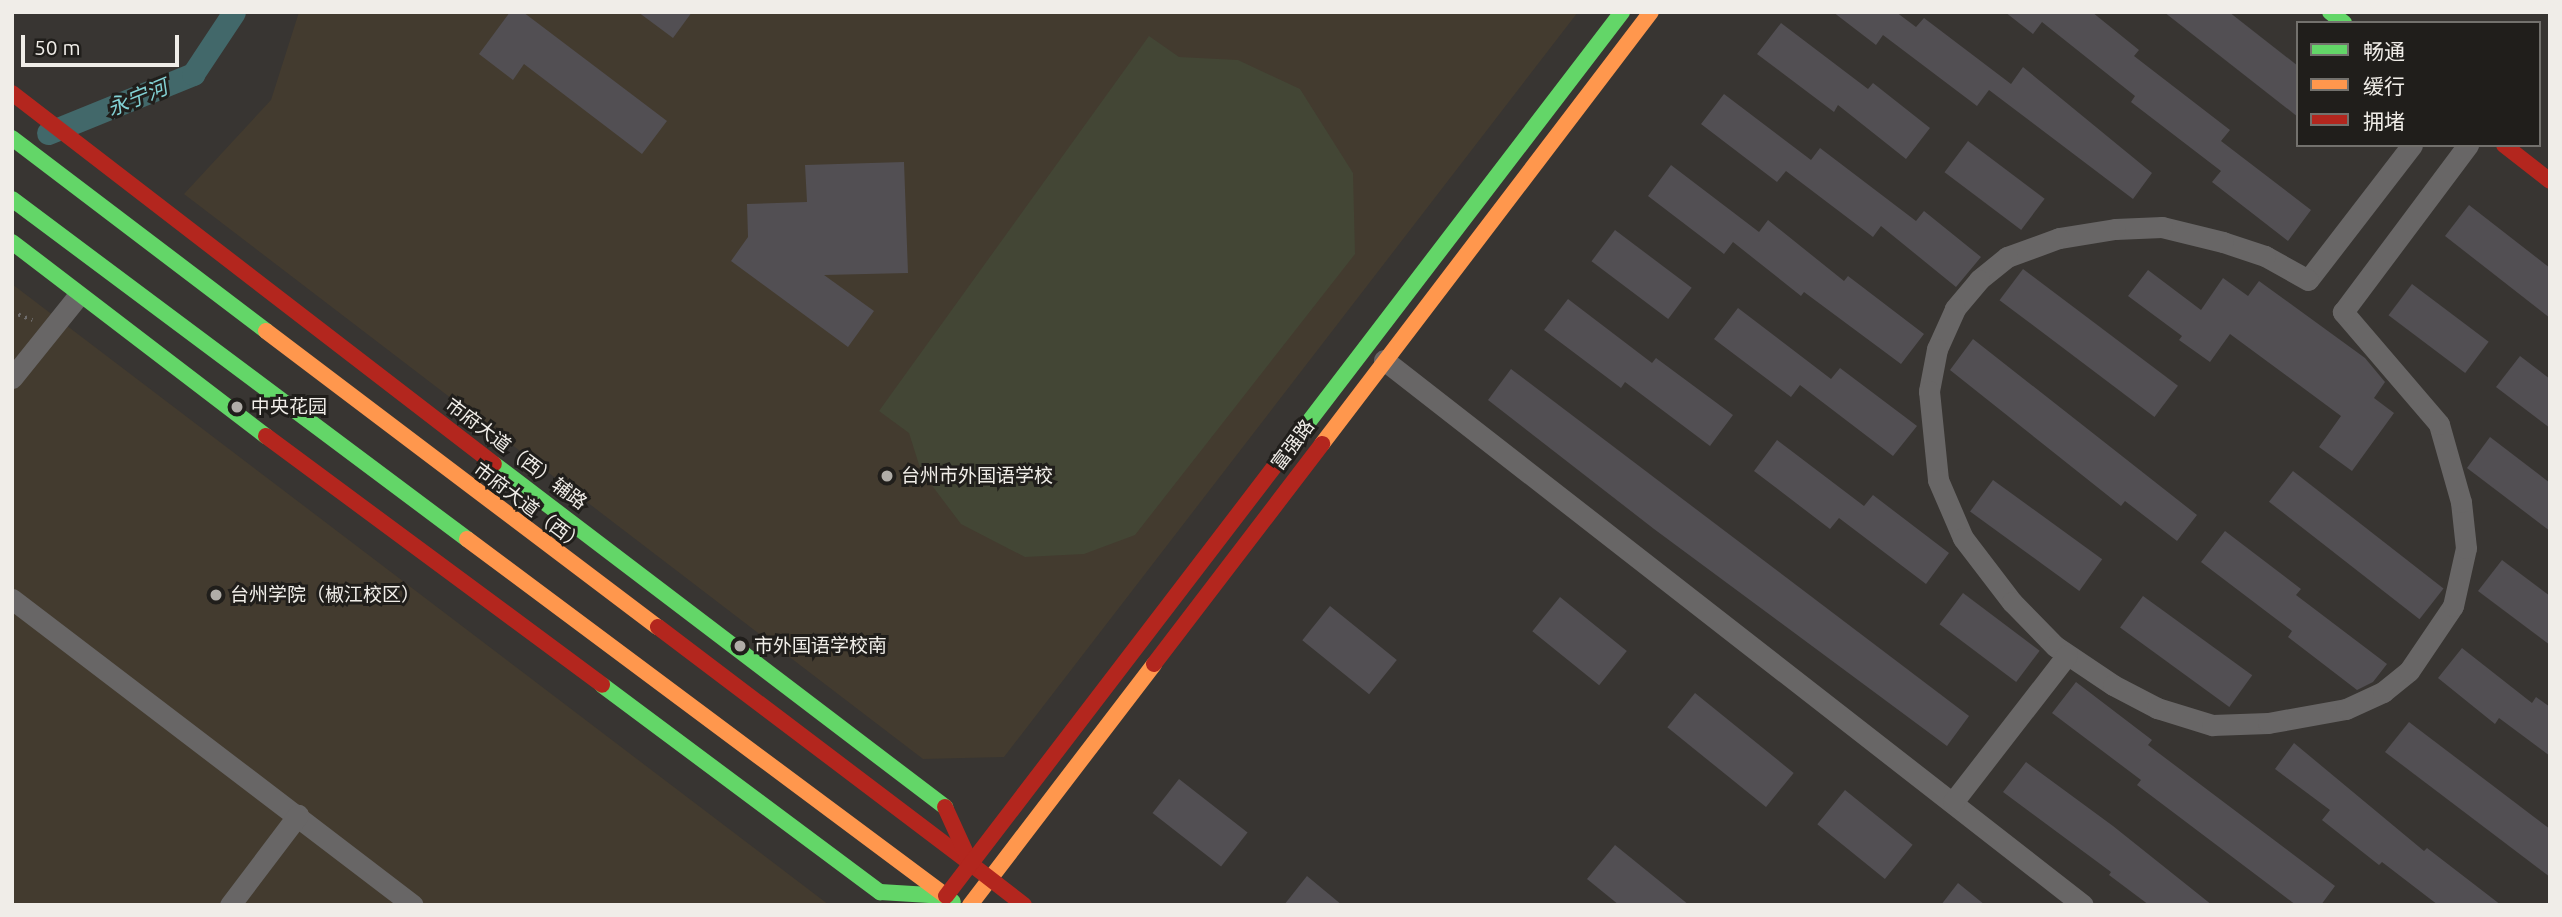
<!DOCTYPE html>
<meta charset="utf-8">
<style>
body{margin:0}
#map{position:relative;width:2562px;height:917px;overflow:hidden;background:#383532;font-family:Ubuntu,"Noto Sans SC",sans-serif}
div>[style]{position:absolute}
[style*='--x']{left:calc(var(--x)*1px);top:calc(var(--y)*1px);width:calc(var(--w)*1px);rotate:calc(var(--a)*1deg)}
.built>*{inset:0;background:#433b2f}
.green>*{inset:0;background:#434635}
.canal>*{height:23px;margin:-11.5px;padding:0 11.5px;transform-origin:11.5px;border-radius:11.5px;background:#42686a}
.building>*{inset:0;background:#524f53;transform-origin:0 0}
.path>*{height:3.5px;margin-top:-1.75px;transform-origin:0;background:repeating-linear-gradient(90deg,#6e6c6b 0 2px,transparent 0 7px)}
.street>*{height:21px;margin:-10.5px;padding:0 10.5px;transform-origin:10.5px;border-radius:10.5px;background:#686666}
.fast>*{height:16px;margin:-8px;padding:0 8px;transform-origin:8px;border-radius:8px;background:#63d668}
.slow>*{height:16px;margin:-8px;padding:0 8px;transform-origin:8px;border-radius:8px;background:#ff974d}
.jam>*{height:16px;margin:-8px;padding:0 8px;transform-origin:8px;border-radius:8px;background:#b3261e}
.dots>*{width:19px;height:19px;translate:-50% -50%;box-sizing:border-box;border:4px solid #201e1b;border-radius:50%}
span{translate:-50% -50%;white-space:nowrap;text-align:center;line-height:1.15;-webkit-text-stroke:6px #201e1b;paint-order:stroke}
.poi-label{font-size:19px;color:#f0ede8}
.left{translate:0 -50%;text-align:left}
.street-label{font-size:19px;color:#f0ede8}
.water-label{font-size:21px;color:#83d2d5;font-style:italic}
.frame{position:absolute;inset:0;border:14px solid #f0ede8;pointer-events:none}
.legend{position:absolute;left:2296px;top:21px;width:245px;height:126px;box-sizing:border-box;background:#201e1b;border:2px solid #73716d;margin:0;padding:9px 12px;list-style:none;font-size:21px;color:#f0ede8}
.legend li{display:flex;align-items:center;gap:14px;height:35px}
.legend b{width:35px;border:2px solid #73716d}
.scale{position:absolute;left:21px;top:35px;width:158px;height:32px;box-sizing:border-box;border:4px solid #f0ede8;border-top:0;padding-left:9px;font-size:21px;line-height:24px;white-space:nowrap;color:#f0ede8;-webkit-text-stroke:5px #201e1b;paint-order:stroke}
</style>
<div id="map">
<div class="built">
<i style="clip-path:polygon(299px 12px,1578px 12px,1004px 757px,923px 759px,184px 194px,271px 100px)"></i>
<i style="clip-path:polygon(12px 284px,829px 905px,12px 905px)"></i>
</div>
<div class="green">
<i style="clip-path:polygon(1149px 36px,1179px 57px,1238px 60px,1300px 89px,1353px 173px,1355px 254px,1135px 535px,1084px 554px,1025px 557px,961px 524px,921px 471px,909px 433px,879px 411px)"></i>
</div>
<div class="canal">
<i style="--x:48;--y:133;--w:157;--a:-22.1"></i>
<i style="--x:193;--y:74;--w:74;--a:-56.5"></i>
</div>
<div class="building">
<i style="clip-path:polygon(510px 12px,523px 12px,667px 121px,642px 154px,524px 64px,513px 80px,479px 54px)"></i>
<i style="clip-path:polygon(638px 12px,692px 12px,673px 38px)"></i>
<i style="clip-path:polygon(1833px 12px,1896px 12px,1916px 27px,1924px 18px,2011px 84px,2023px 67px,2152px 173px,2133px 199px,1989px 90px,1977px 106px,1883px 35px,1876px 45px)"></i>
<i style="clip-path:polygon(2005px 12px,2092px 12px,2139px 50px,2134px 56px,2230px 130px,2221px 141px,2311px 210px,2288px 241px,2212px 182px,2221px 171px,2131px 102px,2135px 96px,2042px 22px,2033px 34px)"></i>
<i style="clip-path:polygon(2164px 12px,2229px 12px,2298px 66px,2298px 117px)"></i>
<i style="clip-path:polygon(1781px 23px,1868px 89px,1873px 83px,1930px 128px,1906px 159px,1838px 105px,1834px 112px,1757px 54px)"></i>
<i style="clip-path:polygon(1724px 94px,1811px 160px,1820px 148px,1916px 221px,1924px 211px,1981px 257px,1956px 287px,1881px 226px,1873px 237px,1786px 171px,1777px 182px,1701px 124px)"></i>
<i style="left:1968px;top:141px;width:96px;height:39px;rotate:37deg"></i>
<i style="clip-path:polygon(904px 162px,908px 273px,824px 275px,874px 311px,848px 347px,731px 261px,748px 237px,747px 204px,807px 202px,805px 165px)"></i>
<i style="clip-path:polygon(1671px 165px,1759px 232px,1768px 220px,1844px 281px,1848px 276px,1924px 334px,1901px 364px,1804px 292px,1801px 296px,1733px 242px,1724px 254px,1648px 196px)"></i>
<i style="clip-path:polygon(2469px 205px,2550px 268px,2550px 318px,2445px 236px)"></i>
<i style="left:1615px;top:230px;width:96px;height:39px;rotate:37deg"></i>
<i style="left:2023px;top:269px;width:194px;height:39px;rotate:37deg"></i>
<i style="clip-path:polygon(2148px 270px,2201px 310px,2223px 278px,2248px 296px,2259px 281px,2365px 358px,2385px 382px,2374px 398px,2394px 413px,2352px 471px,2319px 447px,2341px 416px,2230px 334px,2210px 362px,2179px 340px,2182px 336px,2128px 296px)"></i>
<i style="left:2412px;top:284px;width:96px;height:39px;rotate:37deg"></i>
<i style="clip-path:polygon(1568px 299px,1652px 363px,1656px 358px,1733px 415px,1710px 446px,1625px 382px,1621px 388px,1544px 330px)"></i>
<i style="clip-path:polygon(1738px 308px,1831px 379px,1840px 368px,1917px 426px,1893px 456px,1800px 385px,1791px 397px,1714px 339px)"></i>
<i style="clip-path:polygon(1973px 339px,2197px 515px,2177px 541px,2125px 501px,2121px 506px,1950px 370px)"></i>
<i style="clip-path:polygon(2520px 356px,2550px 379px,2550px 428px,2496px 387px)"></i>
<i style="clip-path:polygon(1511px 369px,1969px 716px,1947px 746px,1654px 529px,1488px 400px)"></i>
<i style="clip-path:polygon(2490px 437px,2550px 483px,2550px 531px,2467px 468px)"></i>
<i style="clip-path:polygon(1777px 440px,1864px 506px,1873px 495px,1949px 553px,1926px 584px,1839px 518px,1830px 529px,1754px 471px)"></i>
<i style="left:2293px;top:471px;width:191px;height:39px;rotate:38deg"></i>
<i style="left:1993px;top:480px;width:135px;height:39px;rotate:36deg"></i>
<i style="clip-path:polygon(2225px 531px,2301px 589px,2296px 595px,2387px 664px,2373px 682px,2357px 690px,2288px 637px,2292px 631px,2201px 562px)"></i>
<i style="clip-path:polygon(2502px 560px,2550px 596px,2550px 645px,2478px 591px)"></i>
<i style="left:1963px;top:593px;width:96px;height:39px;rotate:37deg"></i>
<i style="left:2143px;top:596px;width:135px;height:39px;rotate:36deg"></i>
<i style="left:1560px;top:597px;width:86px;height:44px;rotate:39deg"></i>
<i style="left:1330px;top:606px;width:86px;height:44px;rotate:39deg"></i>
<i style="clip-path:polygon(2462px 648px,2532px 703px,2536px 697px,2550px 707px,2550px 756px,2499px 718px,2495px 724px,2438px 678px)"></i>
<i style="clip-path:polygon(2076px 682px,2152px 740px,2148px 745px,2335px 886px,2321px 905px,2296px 905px,2137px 785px,2141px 780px,2052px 713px)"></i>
<i style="left:1695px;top:693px;width:127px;height:44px;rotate:39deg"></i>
<i style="clip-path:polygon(2409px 722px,2550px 829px,2550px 877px,2385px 752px)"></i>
<i style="clip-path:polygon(2294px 743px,2424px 851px,2427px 848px,2501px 905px,2438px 905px,2382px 862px,2379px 865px,2322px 820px,2330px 810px,2275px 769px)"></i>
<i style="clip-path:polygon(2026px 762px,2113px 826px,2212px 905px,2149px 905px,2109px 875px,2111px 872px,2003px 792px)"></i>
<i style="left:1179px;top:779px;width:87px;height:43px;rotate:38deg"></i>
<i style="left:1845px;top:790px;width:87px;height:44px;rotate:39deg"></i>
<i style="clip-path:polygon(1615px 845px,1689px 905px,1619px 905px,1587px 879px)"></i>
<i style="clip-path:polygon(1307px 876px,1342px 905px,1284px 905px)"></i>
<i style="clip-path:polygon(1958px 883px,1985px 905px,1941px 905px)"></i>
</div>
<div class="path">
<i style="--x:12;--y:312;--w:22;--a:22"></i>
</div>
<div class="street">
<i style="--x:2412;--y:145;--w:170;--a:127.6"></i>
<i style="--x:2308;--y:280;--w:49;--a:-150.8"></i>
<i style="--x:2265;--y:256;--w:44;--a:-161.6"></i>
<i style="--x:2223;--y:242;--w:63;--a:-166.2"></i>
<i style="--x:2162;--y:227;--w:47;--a:177.6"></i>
<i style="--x:2115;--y:229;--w:57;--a:170.9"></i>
<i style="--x:2059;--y:238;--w:55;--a:159.9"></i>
<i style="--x:2007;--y:257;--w:36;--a:141"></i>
<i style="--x:1979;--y:280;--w:38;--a:130"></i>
<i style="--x:1955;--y:309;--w:44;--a:114.2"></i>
<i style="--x:1937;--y:349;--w:43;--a:100.8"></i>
<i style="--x:1929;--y:391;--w:89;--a:84.2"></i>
<i style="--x:1938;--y:480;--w:63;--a:66.7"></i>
<i style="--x:1963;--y:538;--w:81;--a:52.6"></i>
<i style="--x:2012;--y:602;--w:62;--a:45.7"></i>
<i style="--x:2055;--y:646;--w:70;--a:33.9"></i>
<i style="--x:2113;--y:685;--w:50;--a:27.6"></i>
<i style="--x:2157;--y:708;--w:58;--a:17.2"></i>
<i style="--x:2212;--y:725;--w:56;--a:-2"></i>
<i style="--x:2268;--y:723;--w:79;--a:-10.2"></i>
<i style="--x:2346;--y:709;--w:41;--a:-24.7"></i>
<i style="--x:2383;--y:692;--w:33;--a:-39"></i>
<i style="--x:2409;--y:671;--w:78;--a:-55.9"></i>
<i style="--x:2453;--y:606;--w:59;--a:-77.4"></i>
<i style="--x:2466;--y:548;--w:46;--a:-96.2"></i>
<i style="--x:2461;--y:502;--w:81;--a:-105.8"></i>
<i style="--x:2439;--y:424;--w:148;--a:-130.6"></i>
<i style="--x:2343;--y:312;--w:209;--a:-53.2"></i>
<i style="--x:1384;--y:360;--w:886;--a:37.94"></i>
<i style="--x:12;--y:378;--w:105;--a:-51.2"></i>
<i style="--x:12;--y:599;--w:504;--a:37.35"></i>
<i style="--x:1953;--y:802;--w:186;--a:-52.2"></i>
<i style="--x:230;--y:905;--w:113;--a:-52.9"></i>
</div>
<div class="fast">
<i style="--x:2330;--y:12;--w:18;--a:38"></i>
<i style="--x:12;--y:138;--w:319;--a:37.2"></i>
<i style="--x:12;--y:199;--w:568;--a:36.77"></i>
<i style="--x:12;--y:242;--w:320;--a:37.4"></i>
<i style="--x:1291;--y:445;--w:545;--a:-52.6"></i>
<i style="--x:494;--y:464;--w:567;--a:37.25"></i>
<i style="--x:602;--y:685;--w:347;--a:36.7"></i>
<i style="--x:880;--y:892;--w:66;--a:3.5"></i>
<i style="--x:946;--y:896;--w:9;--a:41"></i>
</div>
<div class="slow">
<i style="--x:266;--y:331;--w:491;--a:37.1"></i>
<i style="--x:1322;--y:444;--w:543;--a:-52.71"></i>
<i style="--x:467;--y:539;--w:597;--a:36.7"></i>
<i style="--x:970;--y:905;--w:303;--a:-52.6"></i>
</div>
<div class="jam">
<i style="--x:12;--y:93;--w:608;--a:37.59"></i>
<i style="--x:2504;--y:145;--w:58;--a:38"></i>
<i style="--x:266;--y:436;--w:418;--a:36.5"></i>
<i style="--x:658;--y:627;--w:393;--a:37.1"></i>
<i style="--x:1154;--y:664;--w:277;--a:-52.6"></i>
<i style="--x:945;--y:807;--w:63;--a:65.5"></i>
<i style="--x:971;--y:864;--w:67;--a:37.7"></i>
<i style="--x:946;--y:896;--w:568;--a:-52.59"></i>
</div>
<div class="dots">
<i style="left:237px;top:407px;background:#b0ada8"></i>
<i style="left:887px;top:476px;background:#b0ada8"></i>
<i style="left:216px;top:595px;background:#b0ada8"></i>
<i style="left:740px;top:646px;background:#b0ada8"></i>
</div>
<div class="poi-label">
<span class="left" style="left:251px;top:407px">中央花园</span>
<span class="left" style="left:901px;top:476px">台州市外国语学校</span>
<span class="left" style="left:230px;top:595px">台州学院（椒江校区）</span>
<span class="left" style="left:754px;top:646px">市外国语学校南</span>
</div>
<div class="street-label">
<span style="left:1293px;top:445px;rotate:-53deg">富强路</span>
<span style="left:516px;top:454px;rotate:37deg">市府大道（西）辅路</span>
<span style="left:529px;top:507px;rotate:37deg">市府大道（西）</span>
</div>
<div class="water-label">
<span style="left:137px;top:97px;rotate:-22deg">永宁河</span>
</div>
<div class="frame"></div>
<ul class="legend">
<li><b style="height:9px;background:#63d668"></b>畅通</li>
<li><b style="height:9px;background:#ff974d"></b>缓行</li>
<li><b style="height:9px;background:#b3261e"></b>拥堵</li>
</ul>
<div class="scale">50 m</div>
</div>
